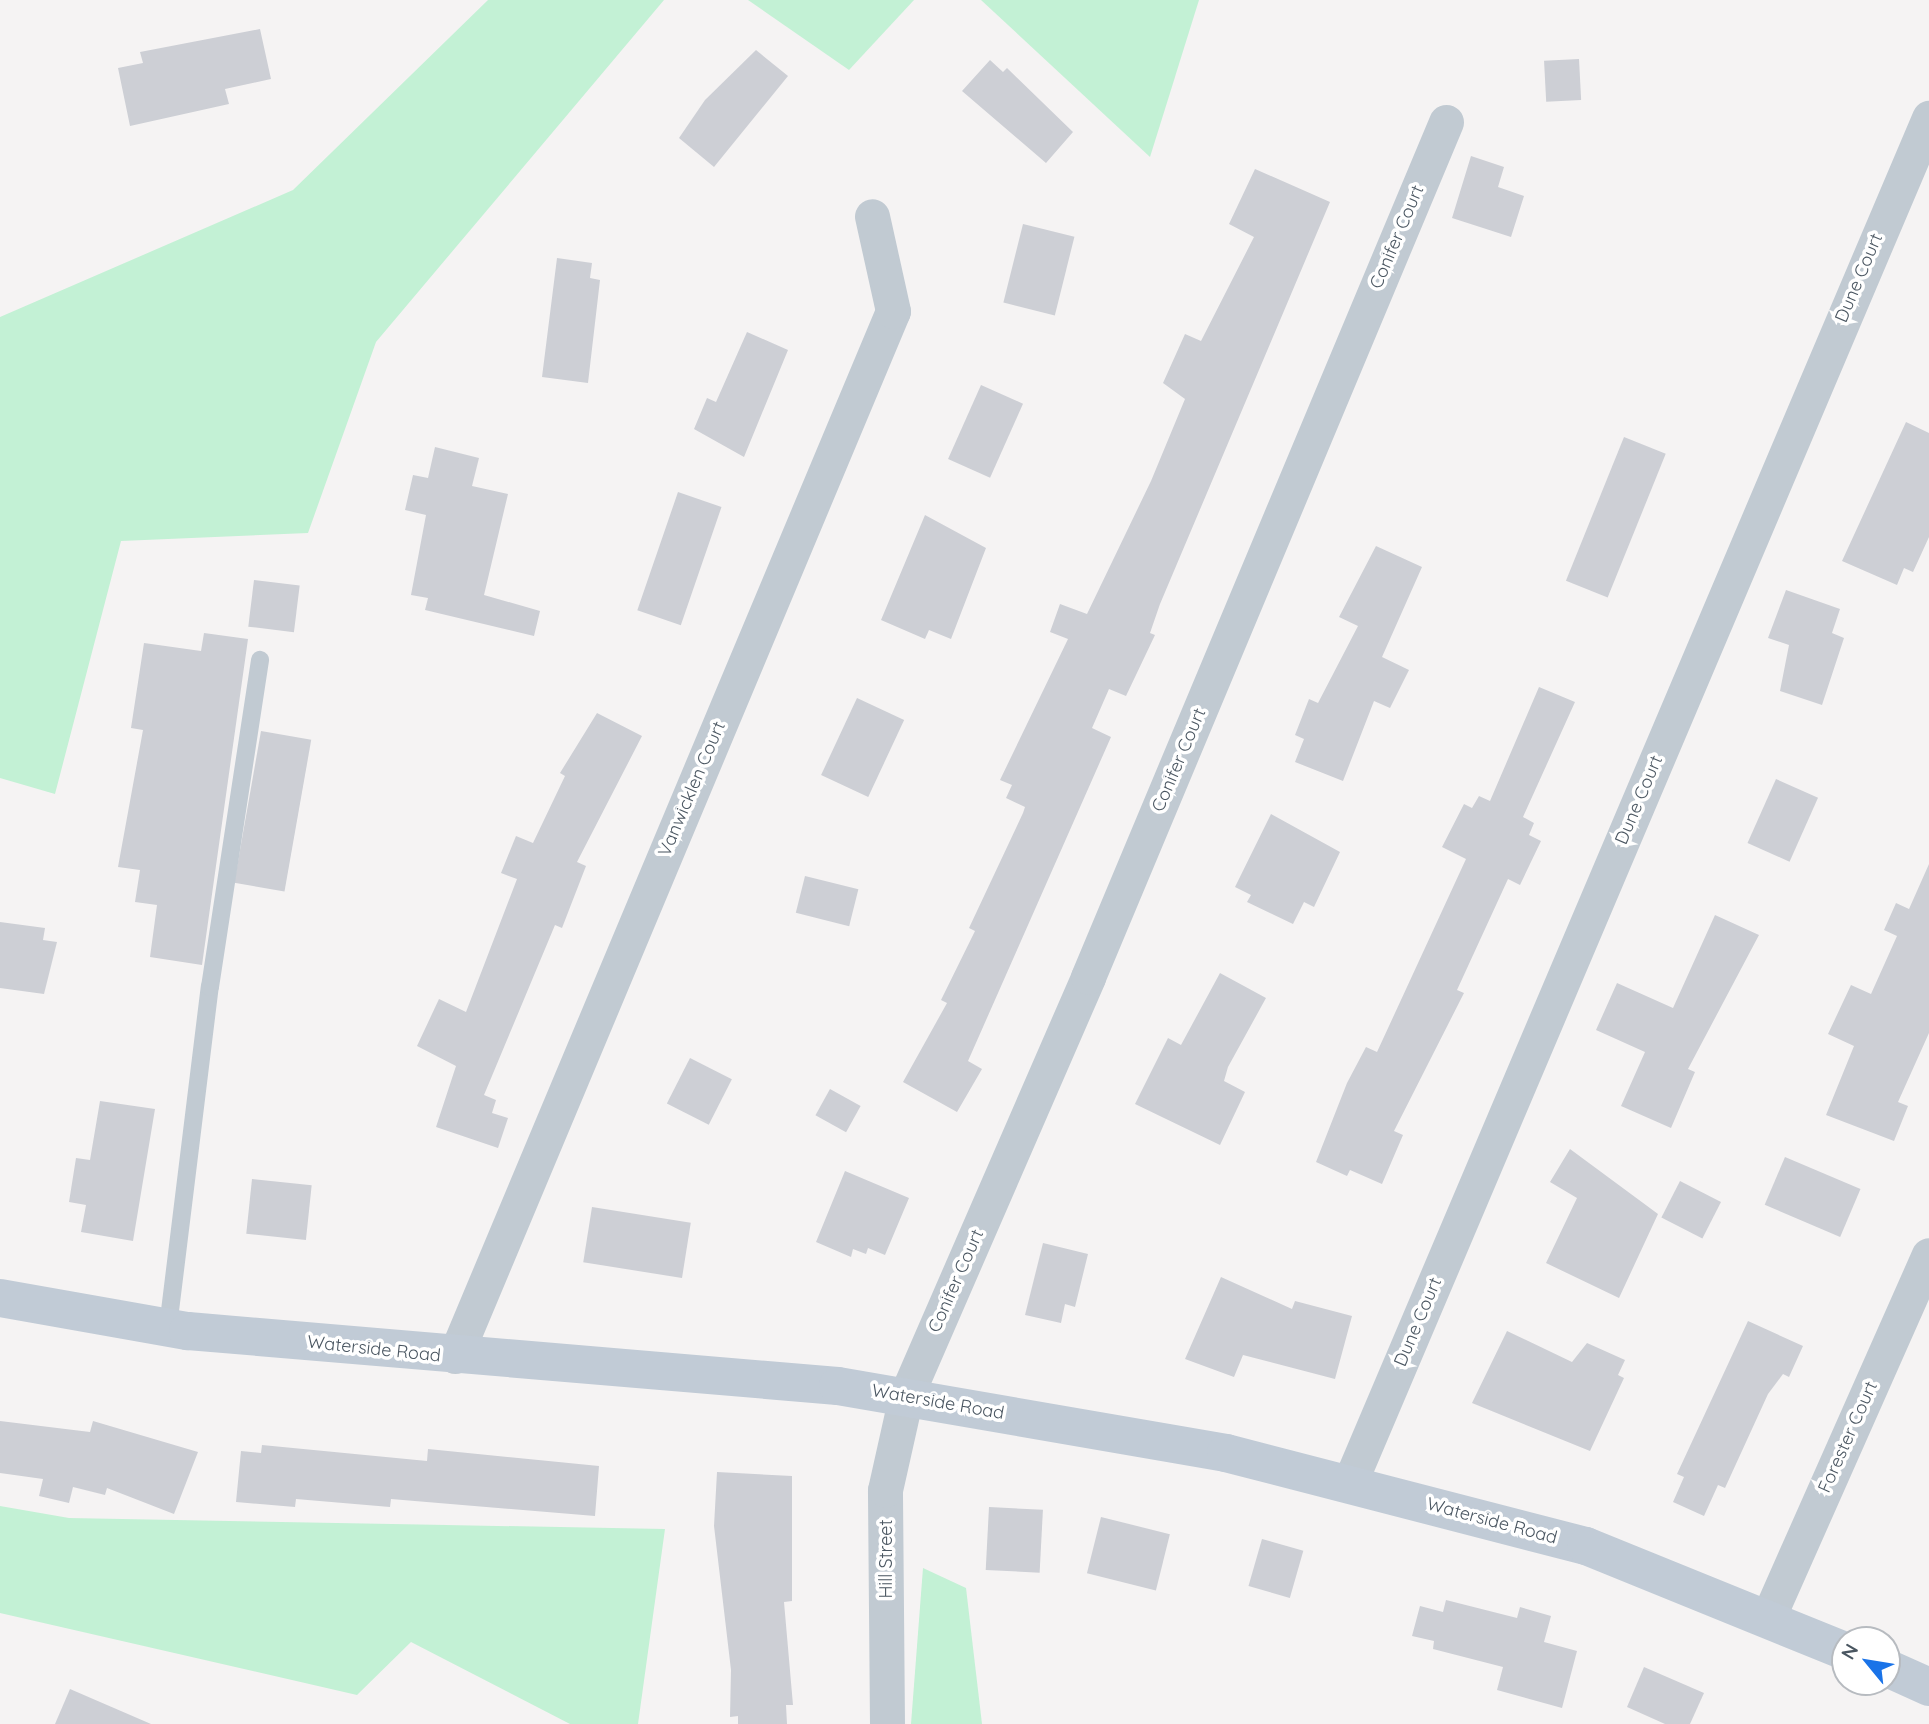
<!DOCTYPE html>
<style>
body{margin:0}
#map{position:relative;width:1929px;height:1724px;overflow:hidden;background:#f5f3f3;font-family:Quicksand,sans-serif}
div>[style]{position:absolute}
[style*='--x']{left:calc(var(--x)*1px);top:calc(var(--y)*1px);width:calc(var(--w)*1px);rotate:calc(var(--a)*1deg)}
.green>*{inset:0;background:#c3f1d5}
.building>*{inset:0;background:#cdcfd5;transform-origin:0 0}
.lane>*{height:18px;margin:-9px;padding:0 9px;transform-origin:9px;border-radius:9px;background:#c1cad2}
.street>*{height:35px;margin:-17.5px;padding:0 17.5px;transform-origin:17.5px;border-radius:17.5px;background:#c1cad2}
.secondary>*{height:38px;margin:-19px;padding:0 19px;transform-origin:19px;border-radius:19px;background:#c1cbd6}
span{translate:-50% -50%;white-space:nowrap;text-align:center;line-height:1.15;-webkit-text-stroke:7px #fff;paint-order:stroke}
.street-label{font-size:18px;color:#4a5661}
.north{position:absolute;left:1831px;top:1626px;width:70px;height:70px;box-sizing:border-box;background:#fff;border:2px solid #b7bbc0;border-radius:50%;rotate:300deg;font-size:19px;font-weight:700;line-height:28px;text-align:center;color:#4a5661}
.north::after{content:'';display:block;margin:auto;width:24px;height:32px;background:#1a73e8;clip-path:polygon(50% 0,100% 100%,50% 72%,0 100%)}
</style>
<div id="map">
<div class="green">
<i style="clip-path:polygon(488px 0,664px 0,376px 342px,308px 533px,121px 541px,55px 794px,0 778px,0 317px,293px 190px)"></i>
<i style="clip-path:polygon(748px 0,914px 0,849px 70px)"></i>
<i style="clip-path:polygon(981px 0,1199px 0,1150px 157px)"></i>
<i style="clip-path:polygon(0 1506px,69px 1518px,665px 1529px,638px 1724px,570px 1724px,411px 1642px,357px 1695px,0 1613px)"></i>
<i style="clip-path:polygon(923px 1568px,966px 1588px,982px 1724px,911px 1724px)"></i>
</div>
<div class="building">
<i style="clip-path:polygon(260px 29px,271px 79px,225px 89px,229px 104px,130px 126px,118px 68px,143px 63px,140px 52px)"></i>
<i style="clip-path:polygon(756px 50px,788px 76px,714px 167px,679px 138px,705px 100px)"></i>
<i style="left:1579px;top:59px;width:41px;height:35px;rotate:87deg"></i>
<i style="clip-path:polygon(990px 60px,1003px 72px,1007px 68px,1073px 132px,1046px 163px,962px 91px)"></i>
<i style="clip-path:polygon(1471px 156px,1504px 167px,1498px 187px,1524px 196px,1511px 237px,1452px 218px)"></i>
<i style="clip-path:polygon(1255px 169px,1330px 202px,1160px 604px,1150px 633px,1155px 635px,1126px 696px,1109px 689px,1092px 728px,1111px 737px,968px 1061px,982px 1069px,957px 1112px,903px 1082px,947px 1003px,941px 1000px,975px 931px,969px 928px,1023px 813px,1025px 807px,1006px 798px,1012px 785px,1000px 780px,1068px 639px,1050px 632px,1060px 604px,1087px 614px,1151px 481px,1185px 399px,1163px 383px,1185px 334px,1201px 341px,1254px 237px,1229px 224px)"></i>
<i style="left:1023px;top:224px;width:53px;height:81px;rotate:14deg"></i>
<i style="clip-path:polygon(557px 258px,592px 263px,590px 278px,600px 280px,588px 383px,542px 377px)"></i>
<i style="clip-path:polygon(747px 332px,788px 350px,744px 457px,694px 429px,707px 398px,716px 402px)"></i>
<i style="left:981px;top:385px;width:46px;height:81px;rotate:24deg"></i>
<i style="clip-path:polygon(1906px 422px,1929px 433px,1929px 537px,1913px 572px,1904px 568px,1897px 585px,1842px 561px)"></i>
<i style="left:1624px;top:437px;width:45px;height:155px;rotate:22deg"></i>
<i style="clip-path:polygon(435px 447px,479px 458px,472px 486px,508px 494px,484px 595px,540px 611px,534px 636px,425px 610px,428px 598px,411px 595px,426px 515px,405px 510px,413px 475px,428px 478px)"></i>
<i style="left:678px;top:492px;width:46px;height:125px;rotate:19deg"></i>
<i style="clip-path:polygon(925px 515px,986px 548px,951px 639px,929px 630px,925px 639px,881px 620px)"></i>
<i style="clip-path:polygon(1376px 546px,1422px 567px,1382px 657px,1409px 670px,1390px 708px,1374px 701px,1343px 781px,1295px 762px,1304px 739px,1295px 735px,1309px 699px,1318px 703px,1358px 626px,1339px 617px)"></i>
<i style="left:254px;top:580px;width:46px;height:47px;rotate:7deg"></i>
<i style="clip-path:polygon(1786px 590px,1840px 609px,1832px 633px,1844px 638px,1822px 705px,1780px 691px,1789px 645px,1768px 638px)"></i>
<i style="clip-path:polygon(204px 633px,248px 639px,202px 965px,150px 957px,157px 905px,135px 902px,140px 870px,118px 867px,143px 730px,131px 728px,144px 643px,201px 651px)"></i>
<i style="clip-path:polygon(1539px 687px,1575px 702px,1523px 817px,1534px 823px,1529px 835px,1541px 841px,1520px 885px,1508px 879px,1457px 990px,1464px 993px,1394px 1131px,1403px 1135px,1382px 1184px,1350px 1170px,1347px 1176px,1316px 1162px,1347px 1083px,1366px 1047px,1377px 1052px,1466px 859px,1442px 847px,1464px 804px,1472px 808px,1479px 796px,1490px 801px)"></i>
<i style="left:857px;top:698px;width:52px;height:85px;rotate:25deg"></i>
<i style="clip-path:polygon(597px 713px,642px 736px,577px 862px,586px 866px,562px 928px,555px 925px,484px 1095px,496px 1100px,492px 1113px,508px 1118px,498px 1148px,436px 1127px,456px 1066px,417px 1046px,439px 999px,466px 1012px,517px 879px,501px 873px,516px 836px,533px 843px,565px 776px,560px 773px)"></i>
<i style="left:261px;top:731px;width:51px;height:154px;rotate:10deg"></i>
<i style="left:1776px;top:779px;width:46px;height:70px;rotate:24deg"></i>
<i style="clip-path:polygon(1271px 814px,1340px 852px,1314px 907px,1304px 902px,1293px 924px,1247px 902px,1251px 895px,1235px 887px)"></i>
<i style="clip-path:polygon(1929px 864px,1929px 1033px,1898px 1102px,1908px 1106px,1894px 1141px,1826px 1115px,1854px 1046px,1828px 1034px,1851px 985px,1871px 994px,1897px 936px,1884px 930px,1896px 903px,1909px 909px)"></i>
<i style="left:805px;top:876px;width:55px;height:38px;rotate:14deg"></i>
<i style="clip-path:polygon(1715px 915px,1759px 935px,1688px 1069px,1695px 1072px,1671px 1128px,1621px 1106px,1645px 1052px,1596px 1030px,1617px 983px,1673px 1008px)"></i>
<i style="clip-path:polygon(0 922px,45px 928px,43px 940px,57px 942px,44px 994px,0 988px)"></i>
<i style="clip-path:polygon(1220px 973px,1266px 998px,1228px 1067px,1224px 1081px,1245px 1092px,1220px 1145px,1135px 1104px,1168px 1038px,1181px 1045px)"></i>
<i style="left:690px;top:1058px;width:47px;height:51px;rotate:27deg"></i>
<i style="left:830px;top:1089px;width:35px;height:30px;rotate:29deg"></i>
<i style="clip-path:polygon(100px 1101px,155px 1109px,133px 1241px,81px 1232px,86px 1205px,69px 1202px,76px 1158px,90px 1160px)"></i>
<i style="clip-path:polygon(1570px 1149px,1658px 1214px,1619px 1298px,1546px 1263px,1577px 1198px,1550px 1182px)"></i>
<i style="left:1785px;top:1157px;width:82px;height:52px;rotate:23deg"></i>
<i style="clip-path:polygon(845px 1171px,909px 1198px,885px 1255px,868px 1248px,866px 1254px,853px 1249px,851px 1257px,816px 1242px)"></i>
<i style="left:252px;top:1179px;width:60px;height:55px;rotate:6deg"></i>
<i style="left:1680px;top:1181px;width:46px;height:41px;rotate:27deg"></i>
<i style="left:592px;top:1207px;width:100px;height:56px;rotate:9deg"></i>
<i style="clip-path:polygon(1043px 1243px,1088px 1254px,1075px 1307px,1065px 1304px,1061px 1323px,1025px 1315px)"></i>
<i style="clip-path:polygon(1221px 1277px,1292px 1309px,1295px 1301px,1352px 1316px,1335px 1379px,1243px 1355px,1234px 1377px,1185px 1359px)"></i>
<i style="clip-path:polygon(1748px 1321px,1803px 1346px,1789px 1377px,1783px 1374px,1768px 1394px,1725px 1488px,1718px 1485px,1704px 1516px,1673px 1502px,1684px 1477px,1677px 1474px)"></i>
<i style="clip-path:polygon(1507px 1331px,1572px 1362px,1587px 1343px,1625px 1360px,1618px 1375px,1624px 1378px,1590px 1451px,1472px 1403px)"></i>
<i style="clip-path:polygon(0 1421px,90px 1432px,93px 1421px,198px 1452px,174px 1514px,107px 1488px,105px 1495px,73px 1487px,69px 1503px,39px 1496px,43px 1479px,0 1473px)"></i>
<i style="clip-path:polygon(262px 1445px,427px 1461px,428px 1449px,599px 1466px,595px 1516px,391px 1499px,390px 1507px,296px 1499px,295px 1507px,236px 1502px,241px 1451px,261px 1453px)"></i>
<i style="clip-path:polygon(717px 1472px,792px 1476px,792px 1601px,784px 1602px,793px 1705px,786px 1705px,787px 1724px,738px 1724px,738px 1716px,730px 1717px,731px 1670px,714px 1526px)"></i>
<i style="left:989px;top:1507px;width:54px;height:63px;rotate:3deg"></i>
<i style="left:1101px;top:1517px;width:71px;height:58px;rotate:14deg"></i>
<i style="left:1262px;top:1539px;width:43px;height:49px;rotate:16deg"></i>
<i style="clip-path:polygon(1446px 1600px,1517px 1618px,1520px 1607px,1551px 1616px,1544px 1642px,1577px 1651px,1562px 1708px,1497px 1690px,1503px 1667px,1433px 1649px,1434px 1641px,1412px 1636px,1420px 1606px,1443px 1612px)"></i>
<i style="clip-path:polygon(1644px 1667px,1704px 1693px,1690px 1724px,1665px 1724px,1627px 1707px)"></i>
<i style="clip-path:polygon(70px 1689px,151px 1724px,55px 1724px)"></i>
</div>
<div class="lane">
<i style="--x:168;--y:1327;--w:343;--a:-83"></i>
<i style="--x:210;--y:987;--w:331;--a:-81.3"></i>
</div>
<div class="street">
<i style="--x:455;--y:1356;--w:1133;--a:-67.26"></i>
<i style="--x:893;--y:311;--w:97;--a:-102.5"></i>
<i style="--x:1350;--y:1482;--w:1482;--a:-67"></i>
<i style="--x:1767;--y:1620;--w:399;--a:-66.1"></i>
<i style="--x:887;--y:1724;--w:234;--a:-90.5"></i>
<i style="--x:885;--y:1490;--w:96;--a:-77.4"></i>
<i style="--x:906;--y:1396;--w:457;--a:-66.5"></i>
<i style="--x:1088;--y:977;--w:927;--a:-67.28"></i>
</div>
<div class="secondary">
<i style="--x:0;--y:1298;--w:191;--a:10"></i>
<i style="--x:188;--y:1331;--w:652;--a:4.84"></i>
<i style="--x:838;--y:1386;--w:394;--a:9.8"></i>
<i style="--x:1226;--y:1453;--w:372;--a:14.5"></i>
<i style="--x:1586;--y:1546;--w:279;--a:22.1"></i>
<i style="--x:1887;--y:1668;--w:46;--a:24.3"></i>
</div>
<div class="street-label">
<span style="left:1397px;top:237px;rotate:-67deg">Conifer Court</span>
<span style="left:1859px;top:278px;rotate:-67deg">Dune Court</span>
<span style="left:1179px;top:760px;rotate:-67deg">Conifer Court</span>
<span style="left:692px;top:789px;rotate:-67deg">Vanwicklen Court</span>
<span style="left:1639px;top:800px;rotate:-67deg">Dune Court</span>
<span style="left:956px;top:1281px;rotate:-66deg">Conifer Court</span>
<span style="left:1418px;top:1322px;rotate:-67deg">Dune Court</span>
<span style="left:374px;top:1349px;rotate:6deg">Waterside Road</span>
<span style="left:938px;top:1402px;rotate:10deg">Waterside Road</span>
<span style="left:1848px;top:1437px;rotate:-66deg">Forester Court</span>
<span style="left:1492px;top:1521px;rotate:15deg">Waterside Road</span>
<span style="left:886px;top:1559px;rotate:-90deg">Hill Street</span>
</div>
<div class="north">N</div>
</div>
